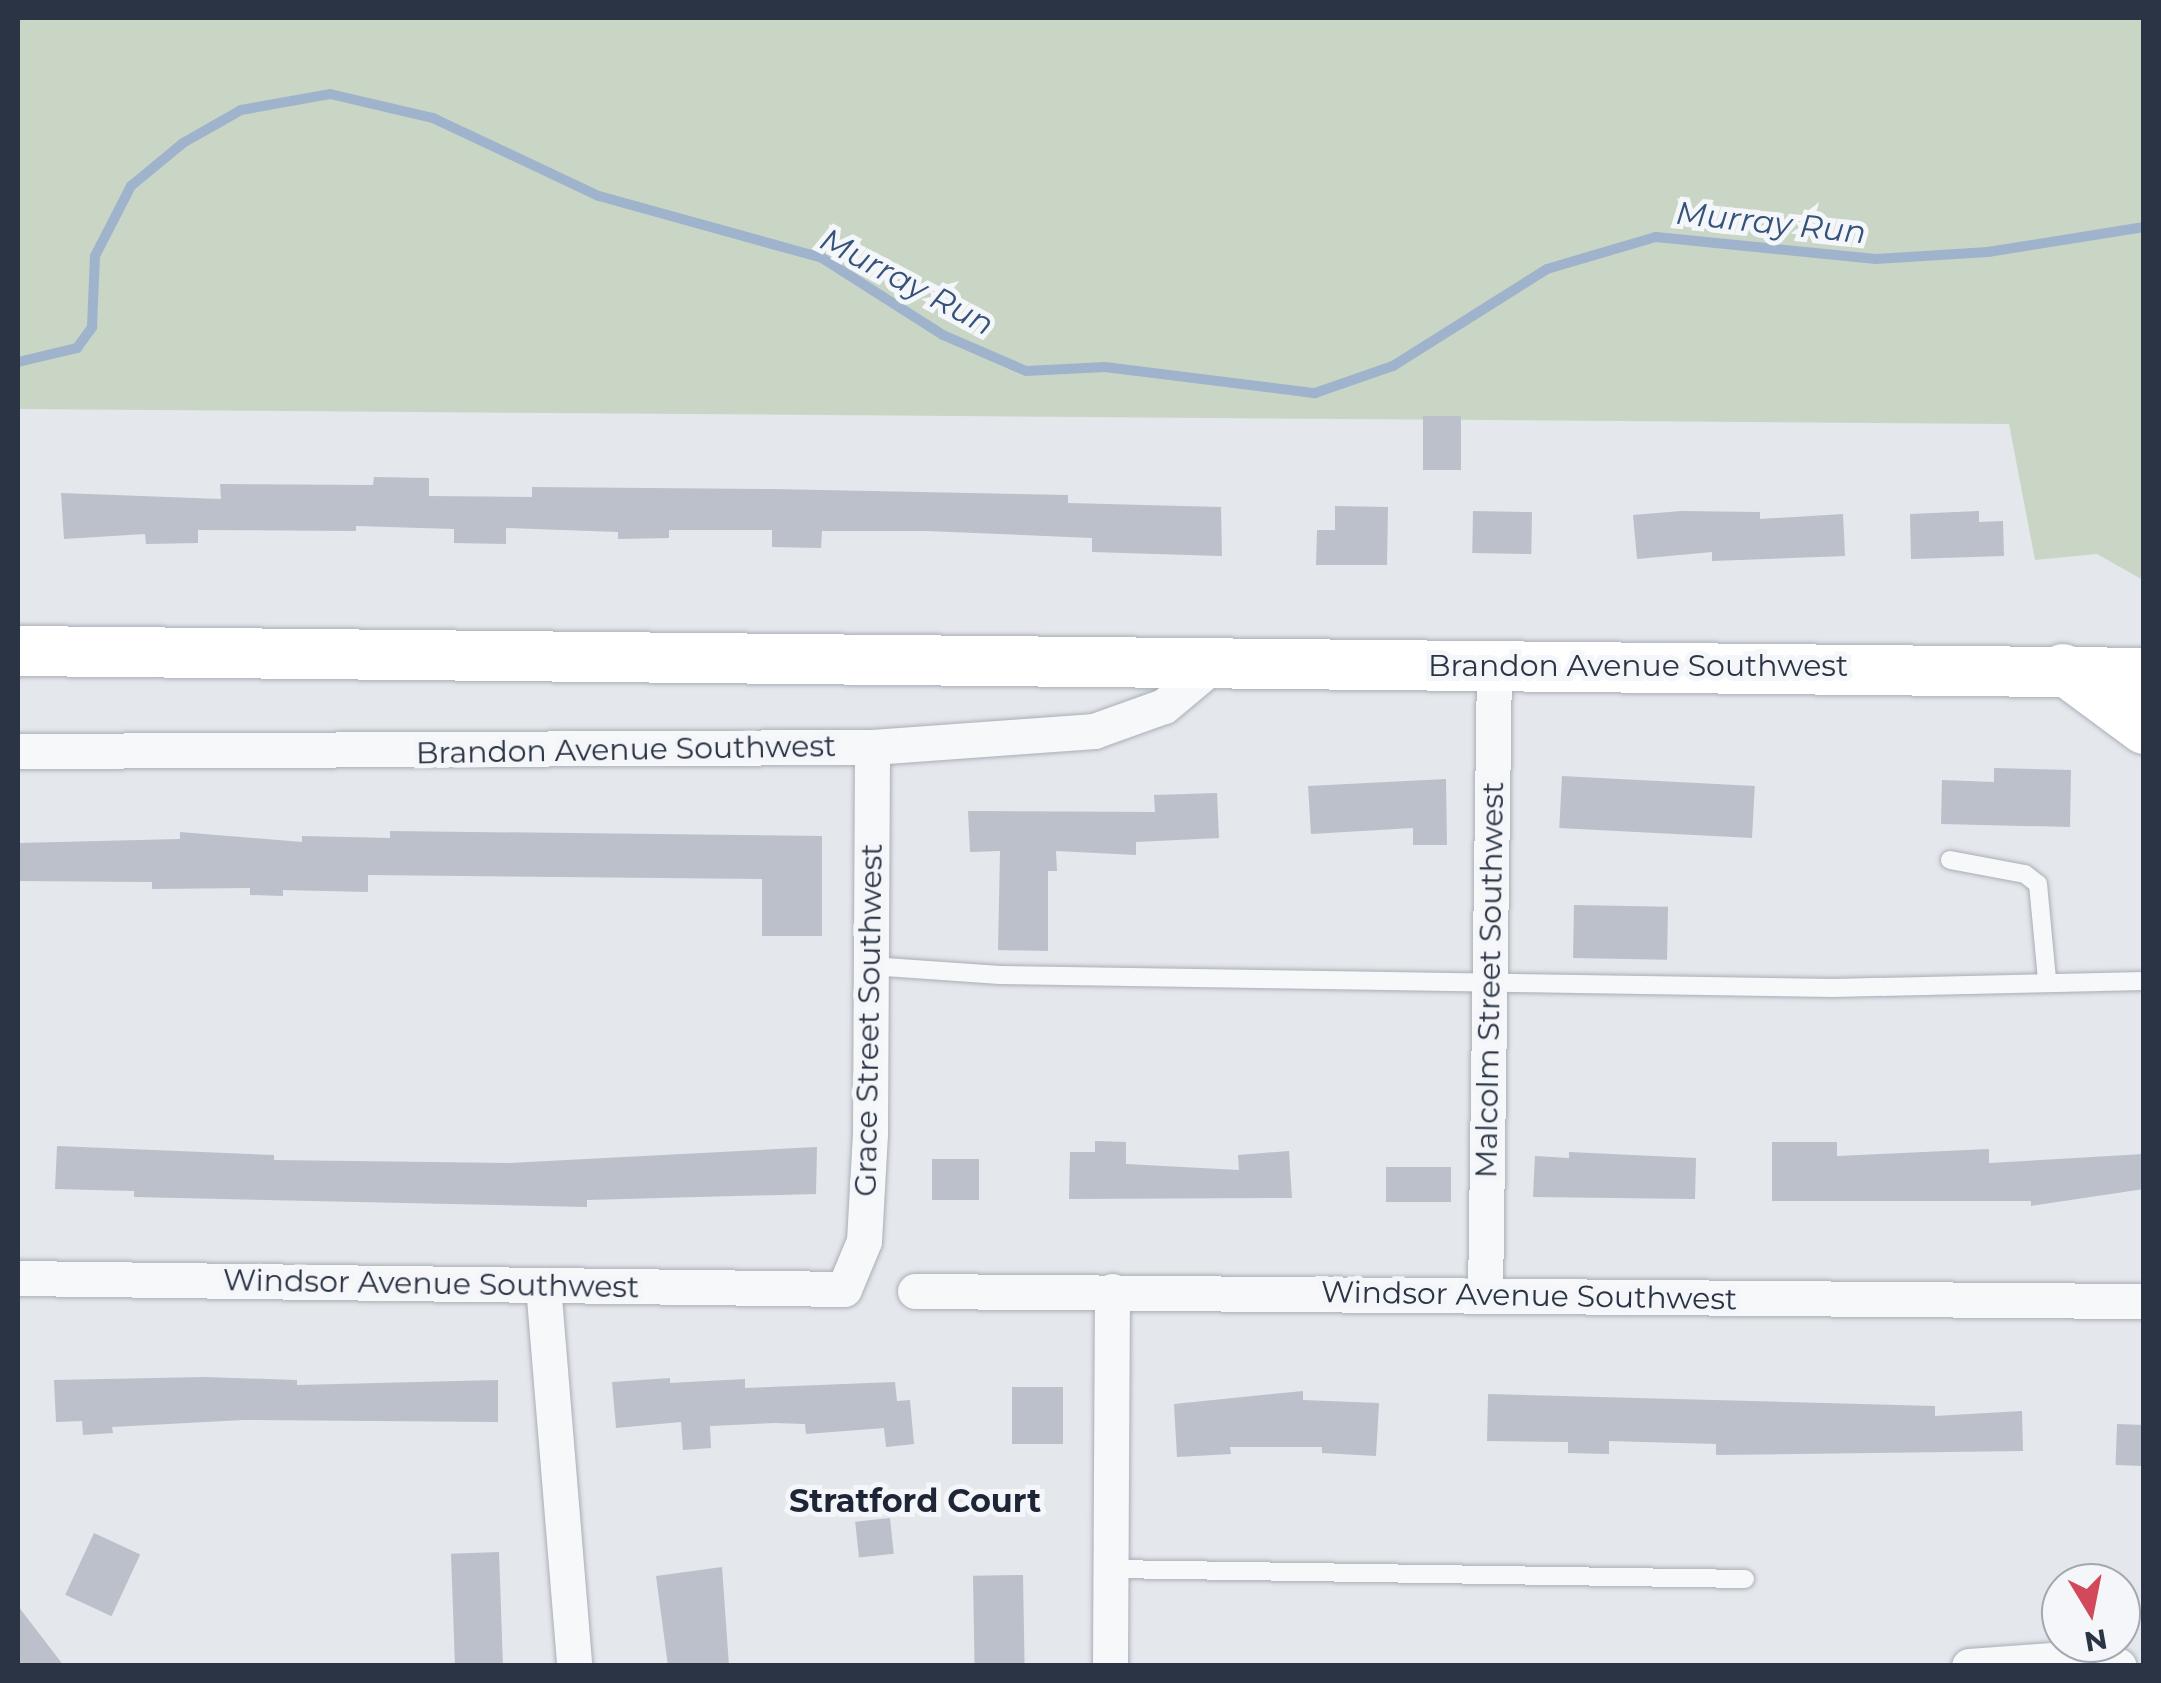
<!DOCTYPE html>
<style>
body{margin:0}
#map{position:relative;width:2161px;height:1683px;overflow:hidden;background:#e4e7ec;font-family:Montserrat,sans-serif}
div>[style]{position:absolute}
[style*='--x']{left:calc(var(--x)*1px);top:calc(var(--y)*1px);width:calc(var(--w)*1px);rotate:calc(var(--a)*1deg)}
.green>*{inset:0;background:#c9d6c5}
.stream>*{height:10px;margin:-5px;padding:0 5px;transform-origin:5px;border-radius:5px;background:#9fb4cc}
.building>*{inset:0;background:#bbc0ca;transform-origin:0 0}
.roads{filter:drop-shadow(0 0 2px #a9aeb7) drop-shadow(0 0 2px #a9aeb7)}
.service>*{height:18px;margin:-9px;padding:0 9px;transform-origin:9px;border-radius:9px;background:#f7f8fa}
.minor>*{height:35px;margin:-17.5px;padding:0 17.5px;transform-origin:17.5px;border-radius:17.5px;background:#f7f8fa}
.secondary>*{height:50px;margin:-25px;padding:0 25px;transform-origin:25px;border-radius:25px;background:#fff}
span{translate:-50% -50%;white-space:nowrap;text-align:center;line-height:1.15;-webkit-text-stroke:10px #f4f6f9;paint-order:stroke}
.street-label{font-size:30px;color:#2b3445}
.water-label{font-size:32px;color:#34527a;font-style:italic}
.neighbourhood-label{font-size:32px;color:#1d2536;font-weight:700}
.frame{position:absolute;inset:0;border:20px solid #2b3445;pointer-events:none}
.north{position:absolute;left:2041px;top:1563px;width:100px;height:100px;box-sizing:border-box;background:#f4f6f9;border:2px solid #a4a8b1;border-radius:50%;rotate:170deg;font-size:28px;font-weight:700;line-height:40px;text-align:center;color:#2b3445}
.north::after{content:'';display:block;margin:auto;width:35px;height:45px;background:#d1495b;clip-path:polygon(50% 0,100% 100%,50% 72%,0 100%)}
</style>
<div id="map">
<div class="green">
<i style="clip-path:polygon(18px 18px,2143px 18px,2143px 580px,2097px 554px,2035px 560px,2009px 424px,18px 409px)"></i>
</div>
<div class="stream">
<i style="--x:18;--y:362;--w:61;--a:-13.3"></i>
<i style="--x:77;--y:348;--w:26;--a:-54"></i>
<i style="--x:92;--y:327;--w:71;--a:-87.6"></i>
<i style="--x:95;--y:256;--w:79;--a:-62.8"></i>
<i style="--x:131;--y:186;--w:67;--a:-39.6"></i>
<i style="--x:183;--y:143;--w:67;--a:-29.6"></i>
<i style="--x:241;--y:110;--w:90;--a:-10.2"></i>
<i style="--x:330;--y:94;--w:106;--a:13.1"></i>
<i style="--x:433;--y:118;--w:183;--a:25.2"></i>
<i style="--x:599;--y:196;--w:231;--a:15.5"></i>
<i style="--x:822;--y:258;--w:143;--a:32.5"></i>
<i style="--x:943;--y:335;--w:90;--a:23.4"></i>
<i style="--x:1026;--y:371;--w:79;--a:-2.9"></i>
<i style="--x:1105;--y:367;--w:212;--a:7.1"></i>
<i style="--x:1315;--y:393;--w:83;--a:-19.1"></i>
<i style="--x:1393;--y:366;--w:182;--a:-32.2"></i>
<i style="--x:1547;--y:269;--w:114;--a:-16.4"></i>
<i style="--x:1656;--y:237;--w:221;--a:5.7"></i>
<i style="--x:1876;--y:259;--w:112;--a:-3.6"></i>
<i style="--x:1988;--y:252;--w:158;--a:-9.1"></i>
</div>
<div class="building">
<i style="left:1423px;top:416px;width:38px;height:54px"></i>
<i style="clip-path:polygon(374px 477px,429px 478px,429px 496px,532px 497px,532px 487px,773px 489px,1068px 495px,1068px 503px,1221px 507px,1222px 556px,1092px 552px,1092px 538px,927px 531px,822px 531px,821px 548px,772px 547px,772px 530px,669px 530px,669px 538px,618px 539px,618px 532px,506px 528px,506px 544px,454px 543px,454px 529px,356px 526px,356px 531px,198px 530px,198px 543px,146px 544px,145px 534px,64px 539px,61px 493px,221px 499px,220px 484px,373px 485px)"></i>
<i style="clip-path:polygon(1335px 506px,1388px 507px,1387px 565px,1316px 565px,1317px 530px,1335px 530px)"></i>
<i style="left:1473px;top:511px;width:59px;height:42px;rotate:1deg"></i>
<i style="clip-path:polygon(1681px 511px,1760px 512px,1760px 519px,1843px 514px,1845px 556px,1712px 561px,1712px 552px,1637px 559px,1633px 515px)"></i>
<i style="clip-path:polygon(1979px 511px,1979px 522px,2003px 521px,2004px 556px,1911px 559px,1910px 514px)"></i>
<i style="clip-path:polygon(1994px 768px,2071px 770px,2070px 827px,1941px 824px,1942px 780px,1994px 782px)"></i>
<i style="left:1562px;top:776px;width:193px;height:52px;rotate:3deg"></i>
<i style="clip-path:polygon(1446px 779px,1447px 845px,1413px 845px,1413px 828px,1311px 834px,1308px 786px)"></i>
<i style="clip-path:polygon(1217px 793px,1219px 838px,1136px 842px,1136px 855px,1056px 851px,1057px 871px,1048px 871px,1048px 951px,998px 950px,1000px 851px,970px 852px,968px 811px,1155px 812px,1154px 795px)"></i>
<i style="clip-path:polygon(390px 831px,822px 836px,822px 936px,762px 936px,762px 879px,368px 875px,368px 892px,283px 890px,283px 896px,250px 895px,250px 888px,152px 889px,152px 882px,18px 881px,18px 843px,180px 839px,180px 832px,302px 842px,302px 836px,390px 838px)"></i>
<i style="left:1574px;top:905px;width:94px;height:53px;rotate:1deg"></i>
<i style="clip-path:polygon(1095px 1141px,1126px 1142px,1126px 1164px,1239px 1170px,1238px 1155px,1289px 1151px,1292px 1198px,1069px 1199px,1070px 1152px,1095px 1152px)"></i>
<i style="clip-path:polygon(1772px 1142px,1837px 1142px,1837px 1156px,1989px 1149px,1989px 1163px,2144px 1154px,2144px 1189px,2031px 1206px,2031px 1201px,1772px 1201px)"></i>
<i style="clip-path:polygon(57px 1146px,274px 1155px,274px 1160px,509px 1163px,817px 1147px,816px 1194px,587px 1200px,587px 1207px,134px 1197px,134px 1191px,55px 1189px)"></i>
<i style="clip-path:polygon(1569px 1152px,1696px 1158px,1695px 1199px,1533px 1197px,1535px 1156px,1569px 1158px)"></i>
<i style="left:932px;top:1159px;width:47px;height:41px"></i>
<i style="left:1386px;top:1167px;width:65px;height:35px"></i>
<i style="clip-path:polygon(205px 1377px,297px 1380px,297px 1385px,498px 1380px,498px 1422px,243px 1420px,112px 1427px,113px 1433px,83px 1435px,82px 1421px,56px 1422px,54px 1380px)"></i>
<i style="clip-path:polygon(670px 1378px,670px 1383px,745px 1379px,745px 1388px,895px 1382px,897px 1401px,910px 1400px,914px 1444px,886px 1447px,884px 1428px,806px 1434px,805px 1424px,775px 1423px,710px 1426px,711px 1448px,683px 1450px,681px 1422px,616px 1428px,612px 1382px)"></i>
<i style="left:1063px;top:1387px;width:57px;height:51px;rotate:90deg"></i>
<i style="clip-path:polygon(1303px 1391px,1303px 1400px,1379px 1403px,1376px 1456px,1322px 1453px,1322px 1447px,1230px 1447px,1231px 1454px,1177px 1457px,1174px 1404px)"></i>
<i style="clip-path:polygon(1488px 1394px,1935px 1406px,1935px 1416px,2022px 1411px,2023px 1451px,1716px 1455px,1716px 1444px,1609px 1441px,1609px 1454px,1568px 1453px,1568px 1442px,1487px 1441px)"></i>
<i style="left:2117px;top:1424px;width:27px;height:41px;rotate:2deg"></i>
<i style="left:890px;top:1518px;width:36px;height:35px;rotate:84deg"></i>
<i style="left:94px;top:1533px;width:51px;height:68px;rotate:25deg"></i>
<i style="left:499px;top:1552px;width:114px;height:48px;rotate:88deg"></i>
<i style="clip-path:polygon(722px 1567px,729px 1666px,668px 1666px,656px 1576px)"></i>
<i style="left:1023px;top:1575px;width:91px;height:50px;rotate:89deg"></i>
<i style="clip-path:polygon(18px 1606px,64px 1666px,18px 1666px)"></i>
</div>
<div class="roads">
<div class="service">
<i style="--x:1950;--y:860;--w:76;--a:10.6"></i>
<i style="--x:2025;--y:874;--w:16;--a:38"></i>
<i style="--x:2038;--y:884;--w:96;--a:84.6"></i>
<i style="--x:871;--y:966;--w:129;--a:4"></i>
<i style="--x:1000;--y:975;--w:833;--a:0.89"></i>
<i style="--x:1833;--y:988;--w:311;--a:-1.3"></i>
<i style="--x:1111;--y:1569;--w:634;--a:0.9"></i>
</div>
<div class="minor">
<i style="--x:18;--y:751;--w:854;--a:-0.27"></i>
<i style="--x:872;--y:747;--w:223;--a:-4.1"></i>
<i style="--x:1094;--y:731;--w:74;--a:-19.7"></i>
<i style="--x:1164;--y:706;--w:64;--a:-39.9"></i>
<i style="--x:18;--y:1278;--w:826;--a:0.76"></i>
<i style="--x:844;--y:1289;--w:52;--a:-67.4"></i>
<i style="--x:864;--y:1241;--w:108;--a:-86.8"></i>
<i style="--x:870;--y:1133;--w:386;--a:-89.7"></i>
<i style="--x:543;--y:1285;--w:382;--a:85.3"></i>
<i style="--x:915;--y:1291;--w:1229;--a:0.47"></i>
<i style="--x:1485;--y:1295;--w:630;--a:-89.18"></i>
<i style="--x:1110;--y:1666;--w:375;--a:-89.7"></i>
<i style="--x:1969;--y:1666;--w:97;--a:-4.1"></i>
<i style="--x:2066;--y:1659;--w:53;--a:7.5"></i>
</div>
<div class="secondary">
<i style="--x:18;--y:651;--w:2126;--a:0.59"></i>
<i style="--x:2063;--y:669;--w:101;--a:36.5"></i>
</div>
</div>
<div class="street-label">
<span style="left:1638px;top:666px">Brandon Avenue Southwest</span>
<span style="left:626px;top:750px;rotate:-1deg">Brandon Avenue Southwest</span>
<span style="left:1490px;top:980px;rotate:-89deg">Malcolm Street Southwest</span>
<span style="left:869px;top:1020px;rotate:-89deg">Grace Street Southwest</span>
<span style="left:431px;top:1284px;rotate:1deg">Windsor Avenue Southwest</span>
<span style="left:1529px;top:1296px;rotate:1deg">Windsor Avenue Southwest</span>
</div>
<div class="water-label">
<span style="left:1771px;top:223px;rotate:6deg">Murray Run</span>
<span style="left:907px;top:282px;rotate:28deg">Murray Run</span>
</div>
<div class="neighbourhood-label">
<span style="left:915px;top:1501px">Stratford Court</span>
</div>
<div class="frame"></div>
<div class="north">N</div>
</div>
